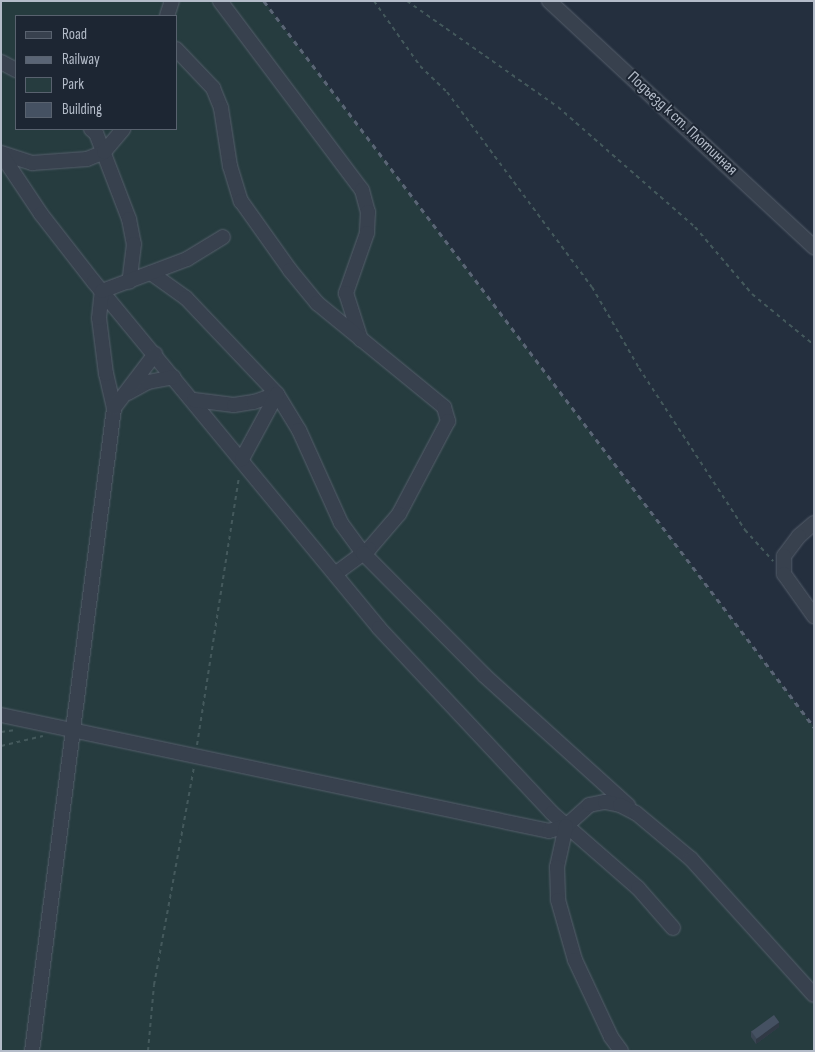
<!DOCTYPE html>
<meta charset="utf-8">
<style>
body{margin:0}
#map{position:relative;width:815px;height:1052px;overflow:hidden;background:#242f3e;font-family:"Sofia Sans Condensed",sans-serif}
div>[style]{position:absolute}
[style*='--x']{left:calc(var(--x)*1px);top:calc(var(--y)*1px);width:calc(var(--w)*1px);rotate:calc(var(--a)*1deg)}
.green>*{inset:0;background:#263c3f}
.path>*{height:2px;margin-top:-1px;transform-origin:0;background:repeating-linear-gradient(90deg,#44595c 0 4px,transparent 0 8px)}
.roads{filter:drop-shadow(0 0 1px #565f6c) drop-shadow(0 0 1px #565f6c)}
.minor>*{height:14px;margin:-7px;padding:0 7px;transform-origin:7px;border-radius:7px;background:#38414e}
.rail>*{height:2.5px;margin-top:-1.25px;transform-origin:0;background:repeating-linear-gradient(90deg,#5a6575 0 5px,transparent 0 10px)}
.wall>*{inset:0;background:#3b4654}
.shaded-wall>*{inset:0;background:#303945}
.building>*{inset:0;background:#455162;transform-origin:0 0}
span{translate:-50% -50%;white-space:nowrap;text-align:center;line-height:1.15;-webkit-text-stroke:4px #1d2633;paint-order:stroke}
.street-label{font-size:16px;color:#b4bcc9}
.frame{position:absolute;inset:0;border:2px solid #b4bcc9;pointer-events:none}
.legend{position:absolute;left:15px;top:15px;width:162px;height:115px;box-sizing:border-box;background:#1d2633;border:1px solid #59626f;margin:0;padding:6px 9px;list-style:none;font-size:15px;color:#b4bcc9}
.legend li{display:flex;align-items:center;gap:10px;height:25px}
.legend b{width:25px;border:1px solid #59626f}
</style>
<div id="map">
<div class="green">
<i style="clip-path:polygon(evenodd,1px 1px,264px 1px,814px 727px,814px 1051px,1px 1051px,1px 1px,16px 16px,176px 16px,176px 129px,16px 129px,16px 16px)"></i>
</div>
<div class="path">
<i style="--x:374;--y:1;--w:80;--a:54.7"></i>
<i style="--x:420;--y:66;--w:37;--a:44"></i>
<i style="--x:447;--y:92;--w:243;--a:53.4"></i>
<i style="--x:592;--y:287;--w:94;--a:59.9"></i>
<i style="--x:639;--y:368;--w:194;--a:56.8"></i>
<i style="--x:745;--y:530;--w:42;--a:47.9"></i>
<i style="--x:407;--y:1;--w:184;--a:35.1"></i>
<i style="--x:558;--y:107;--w:182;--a:41.2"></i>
<i style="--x:695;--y:227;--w:88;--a:49.6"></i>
<i style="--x:752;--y:294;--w:80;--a:39.4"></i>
<i style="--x:1;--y:732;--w:15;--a:-8"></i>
<i style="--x:197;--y:745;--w:272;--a:-81.1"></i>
<i style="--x:1;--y:746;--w:43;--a:-13.4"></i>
<i style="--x:148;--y:1051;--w:66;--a:-84.8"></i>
<i style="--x:154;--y:985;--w:222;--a:-79.6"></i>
</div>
<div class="roads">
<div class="minor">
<i style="--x:220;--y:1;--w:236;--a:53.1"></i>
<i style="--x:362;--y:190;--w:23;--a:75"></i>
<i style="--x:368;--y:212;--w:21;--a:93"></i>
<i style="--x:367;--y:233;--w:64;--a:109.3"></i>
<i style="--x:346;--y:293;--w:49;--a:72.3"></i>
<i style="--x:549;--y:1;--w:362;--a:42.9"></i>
<i style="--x:167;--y:16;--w:16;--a:-72"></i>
<i style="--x:176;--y:49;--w:54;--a:46.5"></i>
<i style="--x:213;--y:88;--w:22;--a:68"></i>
<i style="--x:221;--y:108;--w:59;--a:81.2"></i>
<i style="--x:230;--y:166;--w:37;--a:73"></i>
<i style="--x:241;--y:201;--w:85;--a:54.6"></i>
<i style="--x:290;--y:270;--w:43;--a:50.7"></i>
<i style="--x:317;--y:303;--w:164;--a:39.3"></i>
<i style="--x:444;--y:407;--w:15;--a:74"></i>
<i style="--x:448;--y:421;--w:105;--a:117.8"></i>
<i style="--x:399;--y:514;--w:46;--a:130.6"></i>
<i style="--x:369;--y:549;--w:42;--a:143.7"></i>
<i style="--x:1;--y:62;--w:17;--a:28"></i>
<i style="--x:91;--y:129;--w:6;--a:39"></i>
<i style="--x:96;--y:133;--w:92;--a:69"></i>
<i style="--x:129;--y:219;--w:25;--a:79"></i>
<i style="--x:134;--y:244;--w:38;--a:97"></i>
<i style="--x:1;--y:153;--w:33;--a:18"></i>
<i style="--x:32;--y:163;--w:55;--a:-4.2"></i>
<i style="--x:87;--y:159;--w:18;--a:-22"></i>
<i style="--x:104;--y:152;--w:30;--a:-50"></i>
<i style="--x:1;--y:154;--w:72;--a:56.3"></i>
<i style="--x:41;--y:214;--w:86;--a:52.1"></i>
<i style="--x:94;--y:282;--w:448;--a:50.5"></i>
<i style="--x:379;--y:628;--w:253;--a:46.9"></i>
<i style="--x:552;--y:813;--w:114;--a:41.1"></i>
<i style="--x:638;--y:888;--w:53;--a:48.8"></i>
<i style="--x:151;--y:273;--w:43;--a:35.5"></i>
<i style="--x:186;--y:298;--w:132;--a:46.5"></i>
<i style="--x:277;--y:394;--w:42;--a:58.6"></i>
<i style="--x:299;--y:430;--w:102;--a:65.7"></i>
<i style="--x:341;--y:523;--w:37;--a:54"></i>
<i style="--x:363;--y:553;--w:173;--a:45.2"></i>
<i style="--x:485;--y:676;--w:193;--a:42.1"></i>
<i style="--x:128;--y:393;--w:23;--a:-29"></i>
<i style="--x:148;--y:382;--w:26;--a:-11"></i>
<i style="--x:194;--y:400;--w:40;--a:7.1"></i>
<i style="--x:234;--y:405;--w:20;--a:-9"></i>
<i style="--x:254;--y:402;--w:24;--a:-19"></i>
<i style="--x:277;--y:394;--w:74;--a:118.3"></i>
<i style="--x:114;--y:408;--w:35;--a:-103"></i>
<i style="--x:106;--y:374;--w:56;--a:-97.1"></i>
<i style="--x:99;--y:318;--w:27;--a:-84"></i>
<i style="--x:102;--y:291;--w:91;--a:-20.6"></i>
<i style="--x:187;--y:259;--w:42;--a:-31.4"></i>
<i style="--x:814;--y:523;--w:20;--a:139"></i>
<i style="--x:799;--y:536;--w:25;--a:127"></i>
<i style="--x:784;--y:556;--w:18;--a:90"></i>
<i style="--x:784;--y:574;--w:52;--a:54.5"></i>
<i style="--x:1;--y:715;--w:560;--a:11.95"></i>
<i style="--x:549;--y:831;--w:18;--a:-16"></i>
<i style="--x:566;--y:826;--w:31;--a:-42"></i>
<i style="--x:589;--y:805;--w:16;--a:-11"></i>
<i style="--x:605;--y:802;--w:15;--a:11"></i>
<i style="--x:620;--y:805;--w:18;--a:27"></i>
<i style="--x:636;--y:813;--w:72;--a:39.9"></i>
<i style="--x:691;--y:859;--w:183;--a:47.9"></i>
<i style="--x:566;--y:826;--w:42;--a:102.4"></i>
<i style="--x:557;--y:867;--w:33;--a:88"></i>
<i style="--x:558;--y:900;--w:62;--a:74.2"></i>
<i style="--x:575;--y:960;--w:85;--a:64.9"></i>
<i style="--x:611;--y:1037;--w:17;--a:54"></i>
<i style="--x:32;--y:1051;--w:648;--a:-82.73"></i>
<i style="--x:114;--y:408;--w:68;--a:-52.8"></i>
</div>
</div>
<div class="rail">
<i style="--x:264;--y:1;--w:911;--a:52.85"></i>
</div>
<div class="wall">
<i style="clip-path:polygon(779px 1027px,756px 1044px,751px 1037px,751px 1031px)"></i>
</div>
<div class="shaded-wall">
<i style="clip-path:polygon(779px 1022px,779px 1027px,756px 1044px,756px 1039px)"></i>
</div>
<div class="building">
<i style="left:774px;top:1015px;width:9px;height:28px;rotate:54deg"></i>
</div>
<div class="street-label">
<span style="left:682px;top:124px;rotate:43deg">Подъезд к ст. Плотинная</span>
</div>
<div class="frame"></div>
<ul class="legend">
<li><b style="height:6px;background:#38414e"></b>Road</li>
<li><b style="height:6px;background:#5a6575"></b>Railway</li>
<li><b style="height:14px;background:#263c3f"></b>Park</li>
<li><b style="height:14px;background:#455162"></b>Building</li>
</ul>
</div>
